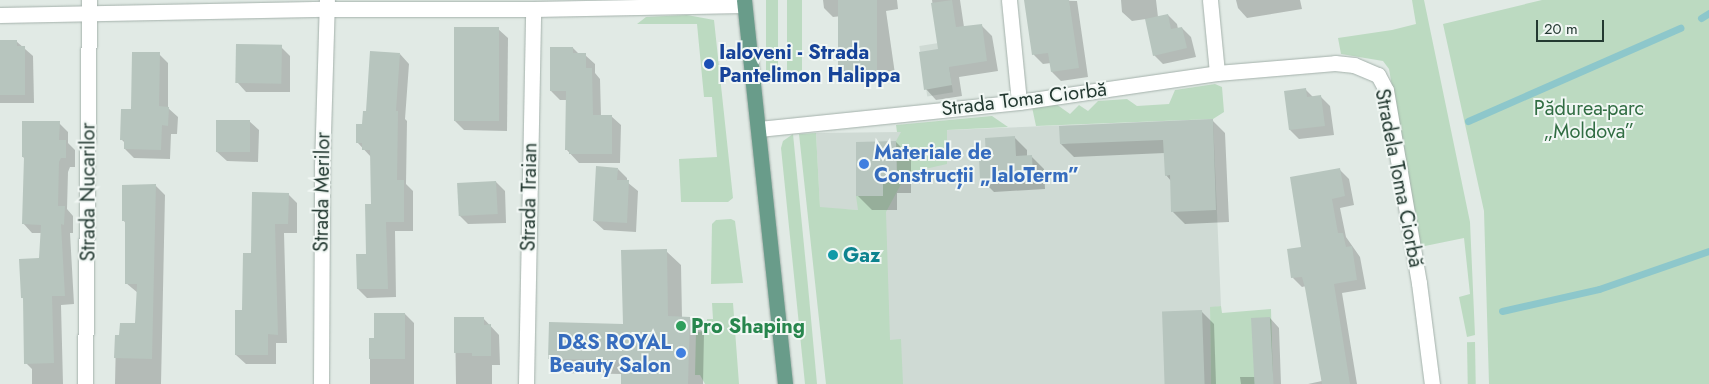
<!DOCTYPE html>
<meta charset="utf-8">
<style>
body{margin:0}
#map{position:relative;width:1709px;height:384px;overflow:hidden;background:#e1eae5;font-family:Jost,sans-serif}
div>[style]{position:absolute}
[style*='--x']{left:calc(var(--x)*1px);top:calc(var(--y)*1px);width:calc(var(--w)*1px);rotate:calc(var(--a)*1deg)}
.built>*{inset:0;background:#cfdad4;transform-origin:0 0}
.green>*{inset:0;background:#bcdac1;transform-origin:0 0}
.shadow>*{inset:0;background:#0003}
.stream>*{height:7px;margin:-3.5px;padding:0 3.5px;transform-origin:3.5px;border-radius:3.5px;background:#8dc7cb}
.building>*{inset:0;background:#b7c5be;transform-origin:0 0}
.roads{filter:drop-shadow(0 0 1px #a4b1ab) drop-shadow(0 0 1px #a4b1ab)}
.minor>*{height:15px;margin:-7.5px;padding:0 7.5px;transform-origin:7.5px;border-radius:7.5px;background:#fff}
.major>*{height:15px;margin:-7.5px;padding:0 7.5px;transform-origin:7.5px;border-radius:7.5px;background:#699c8a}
.dots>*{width:14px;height:14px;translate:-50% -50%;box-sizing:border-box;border:2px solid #f1f7f4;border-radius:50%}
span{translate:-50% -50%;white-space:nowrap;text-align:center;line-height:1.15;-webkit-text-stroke:4px #f1f7f4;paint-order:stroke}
.transit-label{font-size:20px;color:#164399;font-weight:700}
.left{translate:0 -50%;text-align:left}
.street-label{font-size:20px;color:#233931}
.park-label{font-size:20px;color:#316d43}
.shop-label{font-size:20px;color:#366cbe;font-weight:700}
.right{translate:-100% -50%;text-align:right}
.culture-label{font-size:20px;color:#0d838f;font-weight:700}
.leisure-label{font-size:20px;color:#27864d;font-weight:700}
.scale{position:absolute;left:1536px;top:20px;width:68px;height:22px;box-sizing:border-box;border:2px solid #233931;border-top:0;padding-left:6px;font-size:15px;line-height:18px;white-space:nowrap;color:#233931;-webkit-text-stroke:4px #f1f7f4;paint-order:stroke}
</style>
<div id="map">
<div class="built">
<i style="left:945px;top:42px;width:51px;height:26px;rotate:81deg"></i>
<i style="clip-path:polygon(1213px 119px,1221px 306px,1210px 308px,1211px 384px,862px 384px,858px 210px,820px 208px,816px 133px,901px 132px)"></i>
</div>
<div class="green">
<i style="left:766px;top:0;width:12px;height:79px"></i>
<i style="left:787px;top:0;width:15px;height:80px"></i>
<i style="clip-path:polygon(1412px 0,1424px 0,1470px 222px,1475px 335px,1467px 337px,1459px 297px,1470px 294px,1464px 238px,1420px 247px,1389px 69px,1383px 61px,1341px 54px,1338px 38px,1392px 30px,1416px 24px)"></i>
<i style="clip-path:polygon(1542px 0,1709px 0,1709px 384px,1489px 384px,1484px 211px,1443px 24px)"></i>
<i style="clip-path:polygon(687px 15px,714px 20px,733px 198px,728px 202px,681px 202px,679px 159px,717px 157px,712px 97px,704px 97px,697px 24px,637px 24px,646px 17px)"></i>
<i style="clip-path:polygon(1215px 84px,1222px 87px,1224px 112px,1213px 119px,1036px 126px,1032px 107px,1056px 104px,1070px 114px,1079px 105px,1088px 111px,1098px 101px,1127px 99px,1137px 106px,1169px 104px,1175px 90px)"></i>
<i style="clip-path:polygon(992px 116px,1008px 127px,947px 130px,947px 164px,907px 173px,886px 212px,890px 340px,901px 339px,903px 384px,826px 384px,799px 134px,816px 133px,820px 207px,858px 210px,856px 196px,883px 178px,897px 178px,896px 141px,901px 132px,897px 132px,896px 125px)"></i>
<i style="clip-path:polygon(793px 134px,808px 286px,817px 384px,805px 384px,781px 148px,783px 141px)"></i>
<i style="clip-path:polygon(731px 219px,735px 221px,743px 283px,711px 284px,712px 224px,716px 220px)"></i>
<i style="clip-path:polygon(712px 303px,733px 303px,739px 384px,705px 384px,700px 375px,695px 375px,696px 332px,706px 331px,707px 319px,713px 319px)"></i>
<i style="clip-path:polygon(1221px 306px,1222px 313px,1271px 309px,1273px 384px,1211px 384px,1210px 307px)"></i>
<i style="left:1475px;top:342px;width:42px;height:8px;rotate:89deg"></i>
</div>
<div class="shadow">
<i style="clip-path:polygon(823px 0,897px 0,898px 9px,886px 11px,895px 74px,858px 79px,849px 70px,842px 16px,833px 17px,824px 8px)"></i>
<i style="clip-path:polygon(932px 0,960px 0,964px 27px,981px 25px,992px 36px,998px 71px,959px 77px,962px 96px,936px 100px,926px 89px,939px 50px)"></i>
<i style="clip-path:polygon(1026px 0,1077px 1px,1088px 77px,1061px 81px,1052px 72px,1051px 63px,1043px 64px,1034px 55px)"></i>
<i style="clip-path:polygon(1121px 0,1156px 0,1158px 17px,1168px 15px,1177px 24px,1178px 29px,1182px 28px,1191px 37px,1196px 57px,1163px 64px,1154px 55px,1146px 19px,1132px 21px,1122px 12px)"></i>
<i style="clip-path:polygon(1236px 0,1300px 0,1302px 9px,1247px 18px,1238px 8px)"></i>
<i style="clip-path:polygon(498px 29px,508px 38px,507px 131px,464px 130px,455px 121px)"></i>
<i style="clip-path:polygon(16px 41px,33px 56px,34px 103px,0 103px,0 48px)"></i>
<i style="clip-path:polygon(281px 47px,290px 56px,290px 92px,246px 92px,237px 82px)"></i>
<i style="clip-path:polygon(573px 48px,579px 54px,585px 55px,595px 64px,595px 73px,600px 79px,601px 116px,611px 116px,621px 125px,620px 163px,579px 163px,566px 149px,567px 100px,560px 100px,551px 91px)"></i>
<i style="clip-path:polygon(159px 54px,168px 63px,168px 108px,178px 117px,177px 134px,171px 134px,170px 159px,134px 158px,125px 149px,125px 143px,121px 139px)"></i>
<i style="clip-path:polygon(400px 54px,409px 64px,405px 119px,407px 121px,406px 184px,413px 191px,413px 231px,395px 231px,396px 297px,367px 298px,358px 289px,367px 255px,372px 205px,371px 157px,357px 142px,368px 112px)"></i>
<i style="clip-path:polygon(1305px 89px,1314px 98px,1321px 97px,1330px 106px,1334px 135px,1299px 139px,1290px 130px,1285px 92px)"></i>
<i style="clip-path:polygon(1212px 120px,1225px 133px,1229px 222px,1185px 224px,1173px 212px,1171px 181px,1166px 175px,1165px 153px,1074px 157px,1061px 144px)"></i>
<i style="clip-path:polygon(249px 121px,259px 130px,258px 162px,227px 161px,217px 152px)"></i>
<i style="clip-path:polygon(59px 123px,68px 132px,68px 143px,75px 150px,75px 167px,70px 167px,68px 172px,67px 209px,73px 216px,73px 233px,70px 233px,74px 304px,61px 305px,63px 384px,32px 384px,32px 369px,26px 363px,24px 300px,22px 297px,40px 259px,42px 233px,32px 233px,23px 223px,25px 159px,23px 157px)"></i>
<i style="clip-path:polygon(1014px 137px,1027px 150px,1027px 157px,1031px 156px,1044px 169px,1045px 189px,994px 192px,981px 179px,987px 159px)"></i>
<i style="clip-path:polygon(896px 142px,911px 157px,911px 193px,897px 193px,897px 210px,872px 210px,857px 195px)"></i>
<i style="clip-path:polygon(618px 169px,627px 178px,627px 182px,638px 191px,636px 232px,604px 230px,594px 221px)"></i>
<i style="clip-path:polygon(1340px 170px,1349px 179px,1354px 205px,1340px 208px,1346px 237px,1360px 257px,1366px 289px,1342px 293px,1357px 384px,1308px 384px,1322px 381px,1306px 286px,1302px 287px,1293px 278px,1303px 248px)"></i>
<i style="clip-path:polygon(496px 182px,505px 191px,506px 223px,468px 224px,459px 215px)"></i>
<i style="clip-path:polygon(156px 186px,165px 195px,161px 384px,115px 384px,116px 337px,121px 337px,137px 325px,138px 293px,126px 283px,126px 224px,124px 221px)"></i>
<i style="clip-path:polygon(288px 194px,297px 203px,297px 233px,284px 233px,287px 343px,276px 343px,276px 364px,246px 364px,236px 355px,253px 254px)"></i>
<i style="clip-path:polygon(666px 251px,681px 265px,682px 318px,689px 318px,704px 333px,703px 384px,622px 384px,622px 374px,564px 373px,550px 358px,624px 325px)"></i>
<i style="clip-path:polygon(1201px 311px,1214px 324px,1216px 384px,1166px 384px)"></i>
<i style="clip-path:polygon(405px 314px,414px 323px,414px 384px,370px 384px,370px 339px,375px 339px)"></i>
<i style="clip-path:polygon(483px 318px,499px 335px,500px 365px,492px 365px,492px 384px,456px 384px,455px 319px)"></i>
<i style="clip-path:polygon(1270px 318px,1279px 328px,1281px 384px,1241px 384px,1240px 377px,1255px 377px)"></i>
</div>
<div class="stream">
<i style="--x:1701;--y:18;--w:9;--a:-32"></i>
<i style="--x:1468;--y:121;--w:232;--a:-23.7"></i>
<i style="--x:1502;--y:311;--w:99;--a:-12.8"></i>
<i style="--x:1599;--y:289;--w:116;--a:-19.1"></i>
</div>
<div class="building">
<i style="left:838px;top:0;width:39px;height:72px"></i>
<i style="clip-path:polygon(952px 0,956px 27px,982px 24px,987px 61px,949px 67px,952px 85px,924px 90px,919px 52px,938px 49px,931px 3px)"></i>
<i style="clip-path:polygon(1024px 0,1069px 0,1079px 68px,1051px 72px,1048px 53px,1032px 55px)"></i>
<i style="clip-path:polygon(1168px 14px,1171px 29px,1182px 27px,1187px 48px,1153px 56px,1145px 19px)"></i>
<i style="left:454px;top:27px;width:45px;height:94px"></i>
<i style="clip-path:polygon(0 40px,17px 40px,17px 46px,25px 46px,25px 95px,0 95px)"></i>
<i style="left:236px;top:44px;width:46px;height:39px;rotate:1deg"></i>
<i style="clip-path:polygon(550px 47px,573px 47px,573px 53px,586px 53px,586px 68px,592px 68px,593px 115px,612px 115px,612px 154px,569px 154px,569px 150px,565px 150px,566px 91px,550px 91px)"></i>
<i style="clip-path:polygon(370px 51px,400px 53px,396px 111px,398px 111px,397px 180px,404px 180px,404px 222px,386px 222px,388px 289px,357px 289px,356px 254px,366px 254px,365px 204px,371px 204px,370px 150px,362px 150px,362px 143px,356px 143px,356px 124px,362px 124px,363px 111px,366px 111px)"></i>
<i style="clip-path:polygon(132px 52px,160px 52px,159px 106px,169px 107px,168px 126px,162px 125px,161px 150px,124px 149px,124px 140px,120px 140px,121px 109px,131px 109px)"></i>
<i style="clip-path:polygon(1306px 88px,1307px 97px,1321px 95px,1325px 126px,1289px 130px,1284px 91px)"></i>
<i style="clip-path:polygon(1213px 119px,1216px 210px,1171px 212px,1170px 175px,1165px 176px,1163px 140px,1060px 144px,1059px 126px)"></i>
<i style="left:216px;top:120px;width:34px;height:32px"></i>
<i style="clip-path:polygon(22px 121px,60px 121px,59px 140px,66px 140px,66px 158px,61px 158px,59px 162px,58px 206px,65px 206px,64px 225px,61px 224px,65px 296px,52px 296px,54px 363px,24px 364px,23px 298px,21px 298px,19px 259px,39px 258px,41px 225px,22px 224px,24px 157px,22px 157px)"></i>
<i style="clip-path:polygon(1015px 136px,1016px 156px,1032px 155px,1033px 177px,980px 180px,979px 158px,986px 158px,985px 138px)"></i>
<i style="clip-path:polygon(896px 141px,897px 178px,883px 178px,883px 196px,856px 196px,856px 142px)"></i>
<i style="clip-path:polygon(596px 166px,618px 168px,617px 180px,629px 180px,627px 223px,593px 221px)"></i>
<i style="clip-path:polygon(1340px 168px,1345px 196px,1332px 199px,1338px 233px,1343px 233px,1346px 247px,1352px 246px,1357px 280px,1334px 284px,1350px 384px,1322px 384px,1305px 288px,1302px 277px,1291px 278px,1287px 249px,1301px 247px,1290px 177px)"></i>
<i style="left:496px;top:181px;width:33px;height:39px;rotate:87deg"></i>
<i style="clip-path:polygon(156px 184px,152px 359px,114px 358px,115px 335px,119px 335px,120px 323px,135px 323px,137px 284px,125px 284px,125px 221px,122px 221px,122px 185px)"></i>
<i style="clip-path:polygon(252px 192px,289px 193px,288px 224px,275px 224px,278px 335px,268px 334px,268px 355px,235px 355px,235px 310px,242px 310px,243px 253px,251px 253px)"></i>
<i style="clip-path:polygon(667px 249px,668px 316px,690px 317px,688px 384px,621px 384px,621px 360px,548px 359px,549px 322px,623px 324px,621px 250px)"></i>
<i style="left:1202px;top:310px;width:74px;height:40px;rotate:88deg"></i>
<i style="clip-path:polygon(374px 313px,405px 313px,405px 359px,369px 359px,369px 338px,374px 338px)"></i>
<i style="clip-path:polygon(454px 317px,484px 317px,484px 325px,491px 324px,491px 356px,472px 356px,472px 353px,454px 353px)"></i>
<i style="left:1270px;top:317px;width:67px;height:19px;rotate:87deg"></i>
</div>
<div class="roads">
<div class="minor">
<i style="--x:1009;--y:0;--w:102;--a:84.4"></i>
<i style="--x:1210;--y:0;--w:73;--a:84.5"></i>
<i style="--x:0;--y:15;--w:327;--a:-1.1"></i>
<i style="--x:327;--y:9;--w:206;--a:0"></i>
<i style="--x:533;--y:9;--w:211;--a:-1.1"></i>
<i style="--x:759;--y:129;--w:261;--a:-5.9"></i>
<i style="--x:1019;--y:102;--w:200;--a:-8.3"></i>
<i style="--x:1217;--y:73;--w:118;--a:-4.8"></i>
<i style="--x:1335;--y:63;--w:19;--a:6"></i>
<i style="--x:1354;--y:65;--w:26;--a:23"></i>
<i style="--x:1378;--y:75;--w:17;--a:62"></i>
<i style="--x:1386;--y:90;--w:196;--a:80.3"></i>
<i style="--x:1419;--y:283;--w:102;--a:82.7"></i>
<i style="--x:85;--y:384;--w:384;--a:-89.4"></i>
<i style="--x:321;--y:384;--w:217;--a:-89.7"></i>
<i style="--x:322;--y:167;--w:167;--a:-88.3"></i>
<i style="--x:526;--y:384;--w:375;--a:-88.9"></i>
</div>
<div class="major">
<i style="--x:744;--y:0;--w:386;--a:83.9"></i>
</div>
</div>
<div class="dots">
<i style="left:709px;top:64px;background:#1a4fb4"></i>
<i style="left:864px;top:164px;background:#3f7fe0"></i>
<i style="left:833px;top:255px;background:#0f9aa8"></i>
<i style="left:681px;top:326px;background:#2e9e5b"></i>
<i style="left:681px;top:353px;background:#3f7fe0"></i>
</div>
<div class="transit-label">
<span class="left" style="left:719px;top:64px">Ialoveni - Strada<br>Pantelimon Halippa</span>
</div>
<div class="street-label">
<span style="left:1024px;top:99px;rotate:-7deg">Strada Toma Ciorbă</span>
<span style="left:1399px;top:178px;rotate:79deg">Stradela Toma Ciorbă</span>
<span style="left:88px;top:192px;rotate:-90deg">Strada Nucarilor</span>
<span style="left:322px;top:192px;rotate:-89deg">Strada Merilor</span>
<span style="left:529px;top:197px;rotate:-89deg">Strada Traian</span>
</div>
<div class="park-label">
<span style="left:1589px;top:120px">Pădurea-parc<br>„Moldova”</span>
</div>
<div class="shop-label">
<span class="left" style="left:874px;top:164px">Materiale de<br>Construcții „IaloTerm”</span>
<span class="right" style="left:671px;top:354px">D&amp;S ROYAL<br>Beauty Salon</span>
</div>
<div class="culture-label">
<span class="left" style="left:843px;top:255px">Gaz</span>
</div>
<div class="leisure-label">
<span class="left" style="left:691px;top:326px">Pro Shaping</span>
</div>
<div class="scale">20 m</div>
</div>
